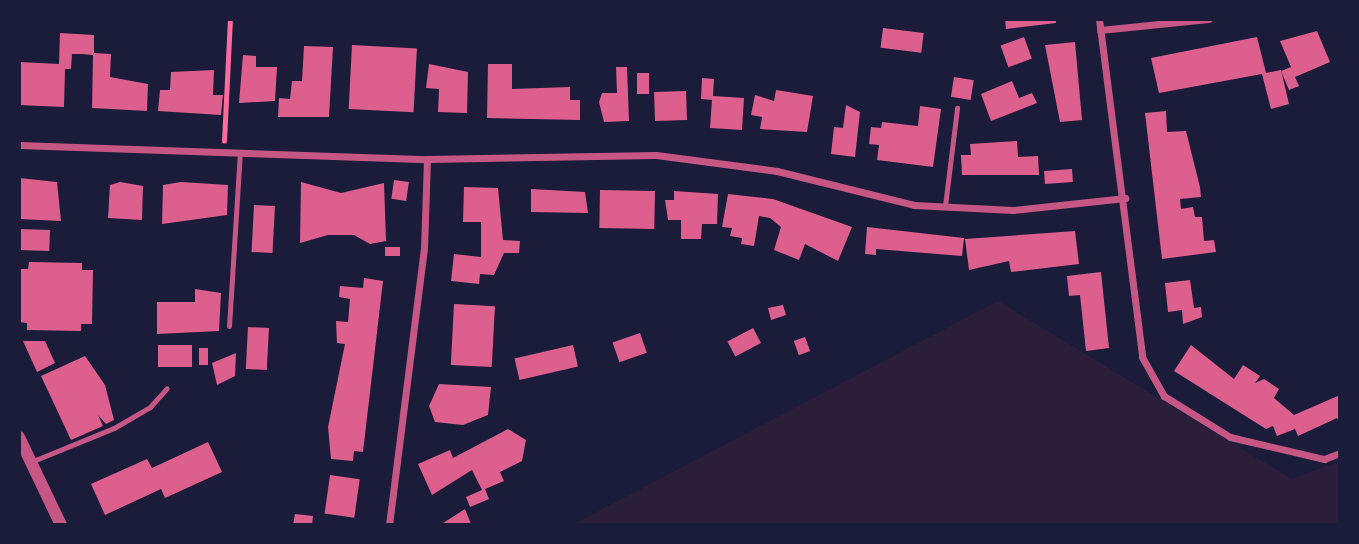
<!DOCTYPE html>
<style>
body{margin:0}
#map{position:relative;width:1359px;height:544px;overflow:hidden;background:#1b1b3a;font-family:"Fira Sans",sans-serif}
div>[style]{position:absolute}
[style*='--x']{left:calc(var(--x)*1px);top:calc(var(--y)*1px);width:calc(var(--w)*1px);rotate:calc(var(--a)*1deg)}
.green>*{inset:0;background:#2a1e3b}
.building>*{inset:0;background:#dd5f8e;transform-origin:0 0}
.path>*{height:4.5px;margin:-2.25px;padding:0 2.25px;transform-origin:2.25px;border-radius:2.25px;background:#ff6b9d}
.service>*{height:5px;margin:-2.5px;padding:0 2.5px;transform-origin:2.5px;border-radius:2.5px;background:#c65784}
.minor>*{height:7px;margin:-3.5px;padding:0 3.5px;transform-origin:3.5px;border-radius:3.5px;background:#c65784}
.tertiary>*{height:12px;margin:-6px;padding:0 6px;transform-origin:6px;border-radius:6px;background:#c65784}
span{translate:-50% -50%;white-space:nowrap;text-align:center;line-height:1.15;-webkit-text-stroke:7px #1b1b3a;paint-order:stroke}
.frame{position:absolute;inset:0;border:21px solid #1b1b3a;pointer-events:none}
</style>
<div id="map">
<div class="green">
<i style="clip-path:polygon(998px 301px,1292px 479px,1340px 461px,1340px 525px,572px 525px)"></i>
</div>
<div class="building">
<i style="clip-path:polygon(1005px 19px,1056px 19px,1056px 23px,1006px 29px)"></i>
<i style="left:883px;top:28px;width:41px;height:20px;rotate:7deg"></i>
<i style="clip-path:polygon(1317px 31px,1330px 62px,1295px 77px,1299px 86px,1289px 90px,1281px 71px,1291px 67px,1280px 41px)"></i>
<i style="clip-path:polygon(60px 33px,94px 35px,94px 53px,111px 54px,110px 77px,148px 84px,147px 111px,92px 108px,93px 55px,82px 54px,72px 54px,71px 69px,65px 69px,64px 107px,19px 105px,19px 62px,59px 64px)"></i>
<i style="left:1024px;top:37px;width:23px;height:25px;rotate:70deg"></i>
<i style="clip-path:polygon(1257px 37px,1266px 73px,1281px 70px,1289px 104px,1271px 109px,1262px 74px,1159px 93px,1151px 58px)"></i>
<i style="clip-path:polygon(1075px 42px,1082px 120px,1060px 122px,1045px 45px)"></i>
<i style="left:352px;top:45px;width:65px;height:64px;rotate:3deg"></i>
<i style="clip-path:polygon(304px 46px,333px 47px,329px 117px,278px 117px,279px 98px,290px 99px,292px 81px,302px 81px)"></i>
<i style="clip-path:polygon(243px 55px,256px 56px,256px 67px,277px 67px,275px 101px,239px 103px)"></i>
<i style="clip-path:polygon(429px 64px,468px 72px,467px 113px,438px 112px,439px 89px,426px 88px)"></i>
<i style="clip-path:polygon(488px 64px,512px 64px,512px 89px,570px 87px,570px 100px,580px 100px,580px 120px,487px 118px)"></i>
<i style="clip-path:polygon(616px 67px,627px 67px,629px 121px,604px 122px,599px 102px,602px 93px,617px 93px)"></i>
<i style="clip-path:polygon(214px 70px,213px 95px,223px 95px,221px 115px,158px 111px,160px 90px,170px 90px,171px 72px)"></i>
<i style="left:637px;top:73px;width:12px;height:21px"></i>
<i style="left:954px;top:77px;width:20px;height:20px;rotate:9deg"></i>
<i style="clip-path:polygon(702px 78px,714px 79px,713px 96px,744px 98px,742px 130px,710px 128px,712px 100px,701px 99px)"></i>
<i style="clip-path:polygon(1012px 81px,1019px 98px,1032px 93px,1037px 103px,991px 121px,981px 94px)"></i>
<i style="clip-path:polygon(776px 90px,813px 96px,807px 132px,760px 129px,762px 117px,751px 115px,755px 95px,774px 101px)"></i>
<i style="left:686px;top:91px;width:29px;height:32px;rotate:88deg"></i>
<i style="clip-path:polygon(846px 105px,860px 112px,855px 157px,831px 154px,834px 127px,843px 128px)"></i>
<i style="clip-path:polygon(920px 106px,941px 109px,933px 167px,877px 160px,879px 145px,869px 144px,871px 127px,881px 128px,882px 122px,918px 126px)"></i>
<i style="clip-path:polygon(1166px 111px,1167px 132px,1186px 131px,1200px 187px,1201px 197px,1180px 199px,1181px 209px,1193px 207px,1195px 217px,1202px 217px,1204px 241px,1214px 240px,1216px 252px,1162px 259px,1145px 113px)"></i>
<i style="clip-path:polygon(1017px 141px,1018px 157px,1038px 156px,1039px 175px,962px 175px,961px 155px,971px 155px,970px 144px)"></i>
<i style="left:1072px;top:169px;width:13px;height:28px;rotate:86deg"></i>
<i style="clip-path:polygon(19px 178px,57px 182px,61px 221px,19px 219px)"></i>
<i style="left:394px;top:180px;width:15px;height:19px;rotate:8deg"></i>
<i style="clip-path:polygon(120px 182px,143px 186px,142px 220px,108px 218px,110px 185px)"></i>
<i style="clip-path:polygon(181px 182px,228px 185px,227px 215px,162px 224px,163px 185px)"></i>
<i style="clip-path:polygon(301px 182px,341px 193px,384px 183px,386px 241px,370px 244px,354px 235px,328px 235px,300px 243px)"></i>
<i style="clip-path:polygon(464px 187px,498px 188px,503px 240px,520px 241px,519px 253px,504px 253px,494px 275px,480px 274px,479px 284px,451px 281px,454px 254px,481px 257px,481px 222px,463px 222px)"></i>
<i style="clip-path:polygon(531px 189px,585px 192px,588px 213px,531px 212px)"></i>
<i style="left:600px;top:190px;width:55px;height:38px;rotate:1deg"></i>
<i style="clip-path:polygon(674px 191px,718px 194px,717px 224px,702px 224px,701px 239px,681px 239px,681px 220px,668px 220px,665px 200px,674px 200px)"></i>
<i style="clip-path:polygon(728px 194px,773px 199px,852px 227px,838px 261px,805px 244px,799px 260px,774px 250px,781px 227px,770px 218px,759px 216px,754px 246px,741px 244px,742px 238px,730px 236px,732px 228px,722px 227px)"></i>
<i style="left:254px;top:205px;width:21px;height:47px;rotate:3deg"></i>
<i style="clip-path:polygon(867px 227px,964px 238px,962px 256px,876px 249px,876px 255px,865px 254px)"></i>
<i style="left:19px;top:229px;width:31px;height:21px;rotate:2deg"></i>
<i style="clip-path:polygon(1075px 231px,1079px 264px,1011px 272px,1009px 261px,969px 270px,965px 239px)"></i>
<i style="left:385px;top:247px;width:15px;height:9px"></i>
<i style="clip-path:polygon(29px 262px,82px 263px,82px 270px,93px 270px,92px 324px,81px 324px,81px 331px,27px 330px,27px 323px,19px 322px,19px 269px,28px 269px)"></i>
<i style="clip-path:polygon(1101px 272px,1109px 348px,1086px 351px,1080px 295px,1069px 296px,1067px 276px)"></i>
<i style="clip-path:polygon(364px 278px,383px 281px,363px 452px,354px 451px,353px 461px,331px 459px,328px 427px,345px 344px,337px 343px,336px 321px,348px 322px,350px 299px,339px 297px,340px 286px,363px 288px)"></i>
<i style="clip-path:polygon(1190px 280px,1194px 308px,1201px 307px,1202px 317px,1183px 324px,1182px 310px,1168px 312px,1165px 283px)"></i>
<i style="clip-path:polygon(195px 289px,221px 293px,219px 331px,157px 334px,157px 302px,195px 302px)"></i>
<i style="left:454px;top:304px;width:41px;height:61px;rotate:3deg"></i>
<i style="clip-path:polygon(783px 305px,786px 315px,771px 320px,768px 308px)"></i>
<i style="left:248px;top:327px;width:21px;height:42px;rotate:3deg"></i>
<i style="left:753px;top:328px;width:17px;height:29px;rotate:62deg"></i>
<i style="left:640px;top:333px;width:21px;height:29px;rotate:71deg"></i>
<i style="left:805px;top:337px;width:15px;height:12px;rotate:70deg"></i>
<i style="clip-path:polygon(23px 341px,45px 341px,55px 363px,37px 372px)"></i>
<i style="left:158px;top:345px;width:34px;height:22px"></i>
<i style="left:573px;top:345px;width:22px;height:60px;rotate:77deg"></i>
<i style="clip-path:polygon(1191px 345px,1234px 379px,1243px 365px,1260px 376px,1255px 383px,1264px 379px,1279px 389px,1274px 398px,1294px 415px,1340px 395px,1340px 424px,1337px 418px,1298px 436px,1295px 429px,1277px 436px,1273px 426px,1266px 429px,1174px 371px)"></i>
<i style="left:199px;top:348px;width:9px;height:17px"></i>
<i style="clip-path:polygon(236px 353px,235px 376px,217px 385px,212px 363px)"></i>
<i style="clip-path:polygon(85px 356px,105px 385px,114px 420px,106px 424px,98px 415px,103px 426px,71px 440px,41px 376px)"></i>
<i style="clip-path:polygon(439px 384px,491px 387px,488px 415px,463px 425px,435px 422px,429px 406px)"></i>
<i style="clip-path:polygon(508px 429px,526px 440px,522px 461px,500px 472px,504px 481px,485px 489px,489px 499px,470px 507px,466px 497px,482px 490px,472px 470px,432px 495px,418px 464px,450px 450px,453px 458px)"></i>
<i style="clip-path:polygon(208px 442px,222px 472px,165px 498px,161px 489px,105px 515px,91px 484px,147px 459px,152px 468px)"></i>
<i style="left:330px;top:475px;width:30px;height:39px;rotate:8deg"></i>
<i style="clip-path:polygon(465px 509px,471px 524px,481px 525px,440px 525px)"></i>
<i style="clip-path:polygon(295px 514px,313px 516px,312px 525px,293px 525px)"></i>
</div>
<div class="path">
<i style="--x:224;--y:141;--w:122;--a:-87.2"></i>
</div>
<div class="service">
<i style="--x:945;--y:206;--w:99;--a:-83"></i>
<i style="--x:229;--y:326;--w:174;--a:-86.4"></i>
<i style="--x:33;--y:461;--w:87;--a:-22.2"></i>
<i style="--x:114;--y:428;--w:42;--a:-30.3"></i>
<i style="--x:150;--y:407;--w:25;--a:-48"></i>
</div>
<div class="minor">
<i style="--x:1099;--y:19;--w:341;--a:82.7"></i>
<i style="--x:1142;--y:357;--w:45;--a:60.6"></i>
<i style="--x:1164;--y:396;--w:78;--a:31.8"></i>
<i style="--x:1230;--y:437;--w:97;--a:13.2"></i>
<i style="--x:1324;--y:459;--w:17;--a:-21"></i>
<i style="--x:1100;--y:30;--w:109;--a:-5.8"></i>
<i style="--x:19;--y:145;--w:408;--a:2"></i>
<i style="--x:427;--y:159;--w:229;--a:-1"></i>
<i style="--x:656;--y:155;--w:122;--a:7.5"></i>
<i style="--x:777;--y:171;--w:141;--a:13.9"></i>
<i style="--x:914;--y:205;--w:99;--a:2.9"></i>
<i style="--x:1013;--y:210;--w:113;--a:-6.1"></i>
<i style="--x:389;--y:525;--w:278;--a:-82.8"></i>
<i style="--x:424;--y:249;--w:90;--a:-88.1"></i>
</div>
<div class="tertiary">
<i style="--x:19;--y:437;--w:98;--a:64.5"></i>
</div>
<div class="frame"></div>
</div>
